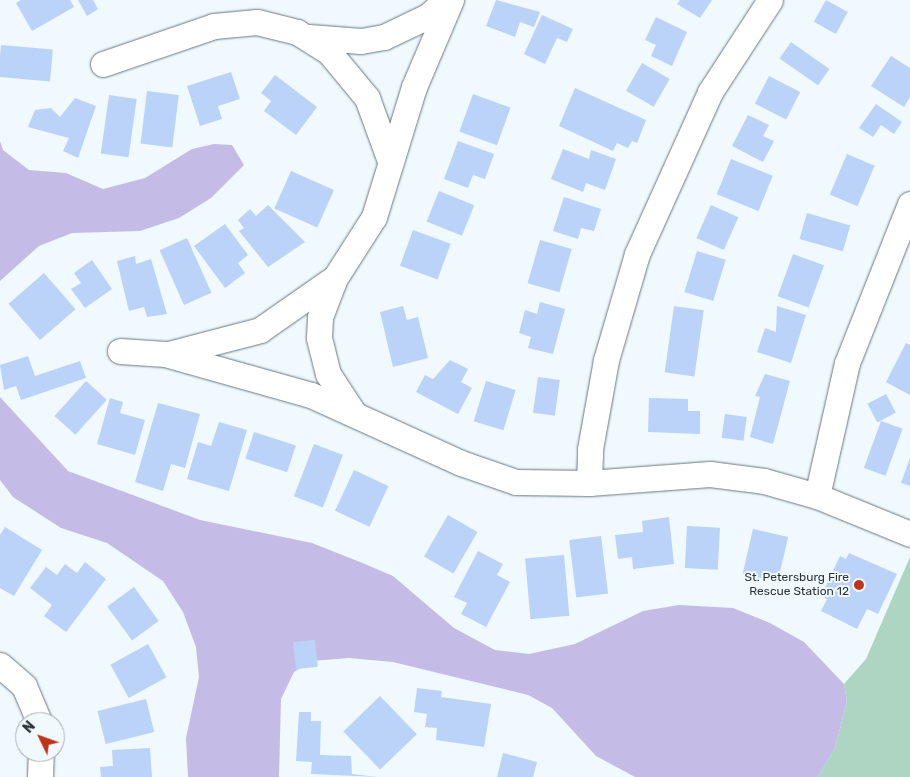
<!DOCTYPE html>
<style>
body{margin:0}
#map{position:relative;width:910px;height:777px;overflow:hidden;background:#eff9fe;font-family:Rubik,sans-serif}
div>[style]{position:absolute}
[style*='--x']{left:calc(var(--x)*1px);top:calc(var(--y)*1px);width:calc(var(--w)*1px);rotate:calc(var(--a)*1deg)}
.green>*{inset:0;background:#aed5c1}
.water>*{inset:0;background:#c4bce6}
.building>*{inset:0;background:#bbd2f9;transform-origin:0 0}
.roads{filter:drop-shadow(0 0 1px #69787f) drop-shadow(0 0 1px #69787f)}
.minor>*{height:25px;margin:-12.5px;padding:0 12.5px;transform-origin:12.5px;border-radius:12.5px;background:#fff}
.dots>*{width:14px;height:14px;translate:-50% -50%;box-sizing:border-box;border:2px solid #eff9fe;border-radius:50%}
span{translate:-50% -50%;white-space:nowrap;text-align:center;line-height:1.15;-webkit-text-stroke:4px #eff9fe;paint-order:stroke}
.poi-label{font-size:12px;color:#2e3538}
.right{translate:-100% -50%;text-align:right}
.north{position:absolute;left:15px;top:712px;width:50px;height:50px;box-sizing:border-box;background:#eff9fe;border:1px solid #a2abaf;border-radius:50%;rotate:312deg;font-size:14px;font-weight:700;line-height:20px;text-align:center;color:#2e3538}
.north::after{content:'';display:block;margin:auto;width:18px;height:22px;background:#bf3418;clip-path:polygon(50% 0,100% 100%,50% 72%,0 100%)}
</style>
<div id="map">
<div class="green">
<i style="clip-path:polygon(910px 557px,910px 777px,818px 777px,835px 748px,847px 701px,844px 684px,866px 659px)"></i>
</div>
<div class="water">
<i style="clip-path:polygon(0 141px,3px 150px,29px 170px,66px 173px,103px 189px,145px 178px,192px 149px,214px 144px,232px 145px,244px 165px,211px 198px,179px 218px,140px 231px,72px 233px,39px 246px,0 281px)"></i>
<i style="clip-path:polygon(0 397px,68px 471px,200px 520px,312px 543px,360px 562px,393px 576px,454px 628px,495px 650px,529px 654px,575px 644px,643px 611px,679px 605px,733px 608px,770px 623px,804px 642px,844px 684px,847px 701px,835px 748px,818px 777px,635px 777px,596px 756px,552px 708px,528px 695px,393px 662px,349px 658px,312px 661px,294px 672px,281px 699px,279px 777px,188px 777px,186px 738px,199px 677px,196px 647px,183px 612px,163px 581px,107px 543px,61px 528px,13px 497px,0 480px)"></i>
</div>
<div class="building">
<i style="clip-path:polygon(21px 0,70px 0,74px 7px,32px 31px,16px 3px)"></i>
<i style="clip-path:polygon(78px 0,93px 0,98px 9px,87px 16px)"></i>
<i style="clip-path:polygon(496px 0,540px 12px,534px 27px,520px 22px,515px 37px,486px 26px)"></i>
<i style="clip-path:polygon(680px 0,712px 0,700px 18px,677px 4px)"></i>
<i style="left:826px;top:0;width:25px;height:25px;rotate:29deg"></i>
<i style="clip-path:polygon(542px 15px,573px 29px,567px 42px,557px 38px,545px 64px,524px 54px)"></i>
<i style="clip-path:polygon(656px 17px,687px 32px,672px 66px,651px 56px,656px 45px,645px 40px)"></i>
<i style="left:791px;top:42px;width:47px;height:20px;rotate:35deg"></i>
<i style="left:1px;top:45px;width:52px;height:32px;rotate:5deg"></i>
<i style="clip-path:polygon(891px 56px,910px 68px,910px 97px,904px 107px,871px 86px)"></i>
<i style="left:642px;top:63px;width:32px;height:32px;rotate:30deg"></i>
<i style="clip-path:polygon(231px 72px,240px 99px,218px 106px,222px 119px,200px 126px,187px 86px)"></i>
<i style="clip-path:polygon(275px 75px,317px 107px,296px 135px,264px 111px,271px 101px,261px 93px)"></i>
<i style="left:769px;top:76px;width:35px;height:31px;rotate:27deg"></i>
<i style="clip-path:polygon(575px 88px,646px 120px,637px 143px,632px 141px,628px 148px,617px 143px,613px 151px,559px 126px)"></i>
<i style="left:147px;top:91px;width:32px;height:53px;rotate:7deg"></i>
<i style="left:473px;top:94px;width:40px;height:40px;rotate:20deg"></i>
<i style="left:109px;top:95px;width:28px;height:59px;rotate:8deg"></i>
<i style="clip-path:polygon(75px 98px,96px 106px,78px 158px,63px 151px,69px 138px,28px 127px,35px 110px,51px 108px,60px 117px)"></i>
<i style="clip-path:polygon(876px 104px,902px 122px,894px 134px,881px 125px,873px 137px,859px 128px)"></i>
<i style="clip-path:polygon(748px 115px,769px 125px,763px 136px,774px 141px,763px 162px,732px 146px)"></i>
<i style="clip-path:polygon(458px 141px,494px 154px,485px 179px,473px 175px,468px 188px,444px 179px)"></i>
<i style="clip-path:polygon(563px 149px,589px 159px,591px 150px,616px 159px,605px 190px,586px 183px,583px 192px,551px 179px)"></i>
<i style="left:847px;top:154px;width:30px;height:44px;rotate:23deg"></i>
<i style="left:731px;top:159px;width:45px;height:38px;rotate:22deg"></i>
<i style="left:291px;top:171px;width:47px;height:41px;rotate:24deg"></i>
<i style="left:439px;top:191px;width:38px;height:33px;rotate:22deg"></i>
<i style="clip-path:polygon(564px 197px,601px 209px,594px 231px,581px 228px,578px 239px,553px 231px)"></i>
<i style="clip-path:polygon(268px 205px,305px 242px,268px 267px,239px 231px,244px 228px,238px 220px,250px 209px,256px 216px)"></i>
<i style="left:711px;top:205px;width:30px;height:36px;rotate:24deg"></i>
<i style="left:807px;top:213px;width:45px;height:27px;rotate:16deg"></i>
<i style="clip-path:polygon(225px 224px,248px 255px,238px 263px,245px 273px,225px 288px,194px 246px)"></i>
<i style="left:413px;top:230px;width:40px;height:38px;rotate:20deg"></i>
<i style="left:187px;top:238px;width:60px;height:30px;rotate:66deg"></i>
<i style="left:540px;top:240px;width:33px;height:45px;rotate:16deg"></i>
<i style="left:697px;top:251px;width:30px;height:43px;rotate:17deg"></i>
<i style="left:793px;top:254px;width:33px;height:45px;rotate:20deg"></i>
<i style="clip-path:polygon(135px 256px,136px 264px,151px 259px,167px 314px,147px 317px,144px 307px,129px 311px,117px 261px)"></i>
<i style="clip-path:polygon(92px 260px,112px 289px,85px 308px,71px 289px,81px 283px,74px 273px)"></i>
<i style="left:44px;top:273px;width:48px;height:47px;rotate:49deg"></i>
<i style="clip-path:polygon(540px 302px,565px 309px,553px 354px,528px 348px,531px 337px,519px 333px,525px 310px,537px 314px)"></i>
<i style="clip-path:polygon(403px 306px,407px 320px,418px 317px,428px 358px,393px 367px,380px 312px)"></i>
<i style="left:674px;top:306px;width:30px;height:67px;rotate:8deg"></i>
<i style="clip-path:polygon(777px 306px,806px 315px,791px 363px,757px 352px,765px 328px,776px 332px)"></i>
<i style="clip-path:polygon(906px 343px,910px 345px,910px 395px,886px 382px)"></i>
<i style="clip-path:polygon(28px 356px,35px 376px,80px 361px,86px 378px,21px 400px,16px 386px,4px 390px,0 365px)"></i>
<i style="clip-path:polygon(450px 360px,468px 369px,461px 382px,472px 388px,458px 414px,416px 392px,425px 375px,433px 379px)"></i>
<i style="clip-path:polygon(765px 374px,790px 381px,773px 444px,750px 437px,760px 397px,755px 396px)"></i>
<i style="left:538px;top:377px;width:22px;height:36px;rotate:8deg"></i>
<i style="left:86px;top:381px;width:28px;height:47px;rotate:42deg"></i>
<i style="left:486px;top:381px;width:31px;height:42px;rotate:17deg"></i>
<i style="left:886px;top:394px;width:21px;height:21px;rotate:62deg"></i>
<i style="clip-path:polygon(110px 398px,123px 402px,120px 413px,145px 420px,135px 455px,97px 444px)"></i>
<i style="clip-path:polygon(649px 398px,688px 399px,688px 411px,700px 411px,700px 434px,648px 432px)"></i>
<i style="clip-path:polygon(158px 403px,200px 414px,185px 468px,171px 464px,163px 491px,135px 482px)"></i>
<i style="left:725px;top:414px;width:22px;height:24px;rotate:8deg"></i>
<i style="left:881px;top:421px;width:23px;height:50px;rotate:20deg"></i>
<i style="clip-path:polygon(219px 422px,247px 430px,229px 491px,187px 479px,198px 442px,211px 446px)"></i>
<i style="left:254px;top:432px;width:44px;height:28px;rotate:18deg"></i>
<i style="left:314px;top:444px;width:31px;height:56px;rotate:21deg"></i>
<i style="clip-path:polygon(910px 458px,910px 486px,901px 483px)"></i>
<i style="left:354px;top:470px;width:38px;height:45px;rotate:25deg"></i>
<i style="left:448px;top:515px;width:34px;height:48px;rotate:30deg"></i>
<i style="clip-path:polygon(669px 517px,674px 564px,633px 569px,632px 557px,618px 559px,615px 535px,643px 532px,642px 521px)"></i>
<i style="left:687px;top:526px;width:33px;height:42px;rotate:3deg"></i>
<i style="clip-path:polygon(5px 527px,42px 550px,14px 596px,0 588px,0 535px)"></i>
<i style="left:753px;top:529px;width:36px;height:46px;rotate:13deg"></i>
<i style="left:601px;top:536px;width:58px;height:32px;rotate:83deg"></i>
<i style="clip-path:polygon(478px 551px,503px 564px,497px 575px,510px 582px,486px 627px,461px 614px,467px 603px,454px 597px)"></i>
<i style="clip-path:polygon(849px 553px,897px 574px,878px 614px,867px 609px,857px 629px,821px 611px,827px 599px,821px 596px,840px 556px,846px 559px)"></i>
<i style="left:564px;top:555px;width:61px;height:39px;rotate:85deg"></i>
<i style="clip-path:polygon(85px 562px,106px 579px,66px 632px,44px 616px,52px 605px,30px 588px,46px 567px,57px 575px,65px 564px,77px 573px)"></i>
<i style="left:134px;top:587px;width:42px;height:33px;rotate:54deg"></i>
<i style="left:315px;top:640px;width:27px;height:22px;rotate:84deg"></i>
<i style="left:148px;top:644px;width:38px;height:43px;rotate:61deg"></i>
<i style="clip-path:polygon(417px 688px,442px 691px,441px 697px,491px 704px,484px 747px,436px 740px,437px 728px,425px 727px,427px 714px,414px 712px)"></i>
<i style="left:380px;top:696px;width:53px;height:51px;rotate:46deg"></i>
<i style="left:146px;top:699px;width:34px;height:50px;rotate:76deg"></i>
<i style="clip-path:polygon(299px 712px,311px 712px,311px 721px,321px 721px,320px 755px,351px 756px,352px 774px,378px 777px,311px 774px,312px 762px,296px 761px)"></i>
<i style="clip-path:polygon(150px 748px,152px 777px,101px 777px,100px 767px,113px 766px,112px 750px)"></i>
<i style="clip-path:polygon(503px 753px,537px 762px,533px 777px,497px 777px)"></i>
</div>
<div class="roads">
<div class="minor">
<i style="--x:309;--y:37;--w:52;--a:4.4"></i>
<i style="--x:361;--y:41;--w:23;--a:-10"></i>
<i style="--x:384;--y:37;--w:49;--a:-25.5"></i>
<i style="--x:428;--y:16;--w:24;--a:-42"></i>
<i style="--x:103;--y:64;--w:117;--a:-18.9"></i>
<i style="--x:214;--y:26;--w:43;--a:-5.3"></i>
<i style="--x:257;--y:22;--w:41;--a:14"></i>
<i style="--x:297;--y:32;--w:38;--a:32"></i>
<i style="--x:329;--y:52;--w:60;--a:50.4"></i>
<i style="--x:367;--y:98;--w:64;--a:69.9"></i>
<i style="--x:120;--y:351;--w:45;--a:3.8"></i>
<i style="--x:165;--y:354;--w:152;--a:15.7"></i>
<i style="--x:311;--y:395;--w:165;--a:24.4"></i>
<i style="--x:461;--y:463;--w:58;--a:19.1"></i>
<i style="--x:516;--y:482;--w:73;--a:0.8"></i>
<i style="--x:589;--y:483;--w:121;--a:-4.3"></i>
<i style="--x:710;--y:474;--w:54;--a:7.4"></i>
<i style="--x:764;--y:481;--w:55;--a:15.8"></i>
<i style="--x:817;--y:496;--w:100;--a:22.2"></i>
<i style="--x:172;--y:353;--w:91;--a:-14.6"></i>
<i style="--x:260;--y:330;--w:89;--a:-34.9"></i>
<i style="--x:353;--y:412;--w:45;--a:-123.3"></i>
<i style="--x:328;--y:374;--w:38;--a:-104"></i>
<i style="--x:319;--y:337;--w:20;--a:-87"></i>
<i style="--x:320;--y:317;--w:42;--a:-69"></i>
<i style="--x:335;--y:278;--w:72;--a:-57.4"></i>
<i style="--x:374;--y:217;--w:136;--a:-72.9"></i>
<i style="--x:414;--y:87;--w:95;--a:-67"></i>
<i style="--x:589;--y:483;--w:34;--a:-88"></i>
<i style="--x:590;--y:449;--w:90;--a:-79.8"></i>
<i style="--x:606;--y:360;--w:110;--a:-73.7"></i>
<i style="--x:637;--y:254;--w:178;--a:-65.7"></i>
<i style="--x:710;--y:92;--w:110;--a:-56.9"></i>
<i style="--x:817;--y:496;--w:136;--a:-77.3"></i>
<i style="--x:847;--y:363;--w:171;--a:-68.4"></i>
<i style="--x:0;--y:665;--w:32;--a:41"></i>
<i style="--x:24;--y:686;--w:39;--a:67"></i>
<i style="--x:40;--y:777;--w:25;--a:-88"></i>
</div>
</div>
<div class="dots">
<i style="left:859px;top:585px;background:#bf3418"></i>
</div>
<div class="poi-label">
<span class="right" style="left:849px;top:585px">St. Petersburg Fire<br>Rescue Station 12</span>
</div>
<div class="north">N</div>
</div>
